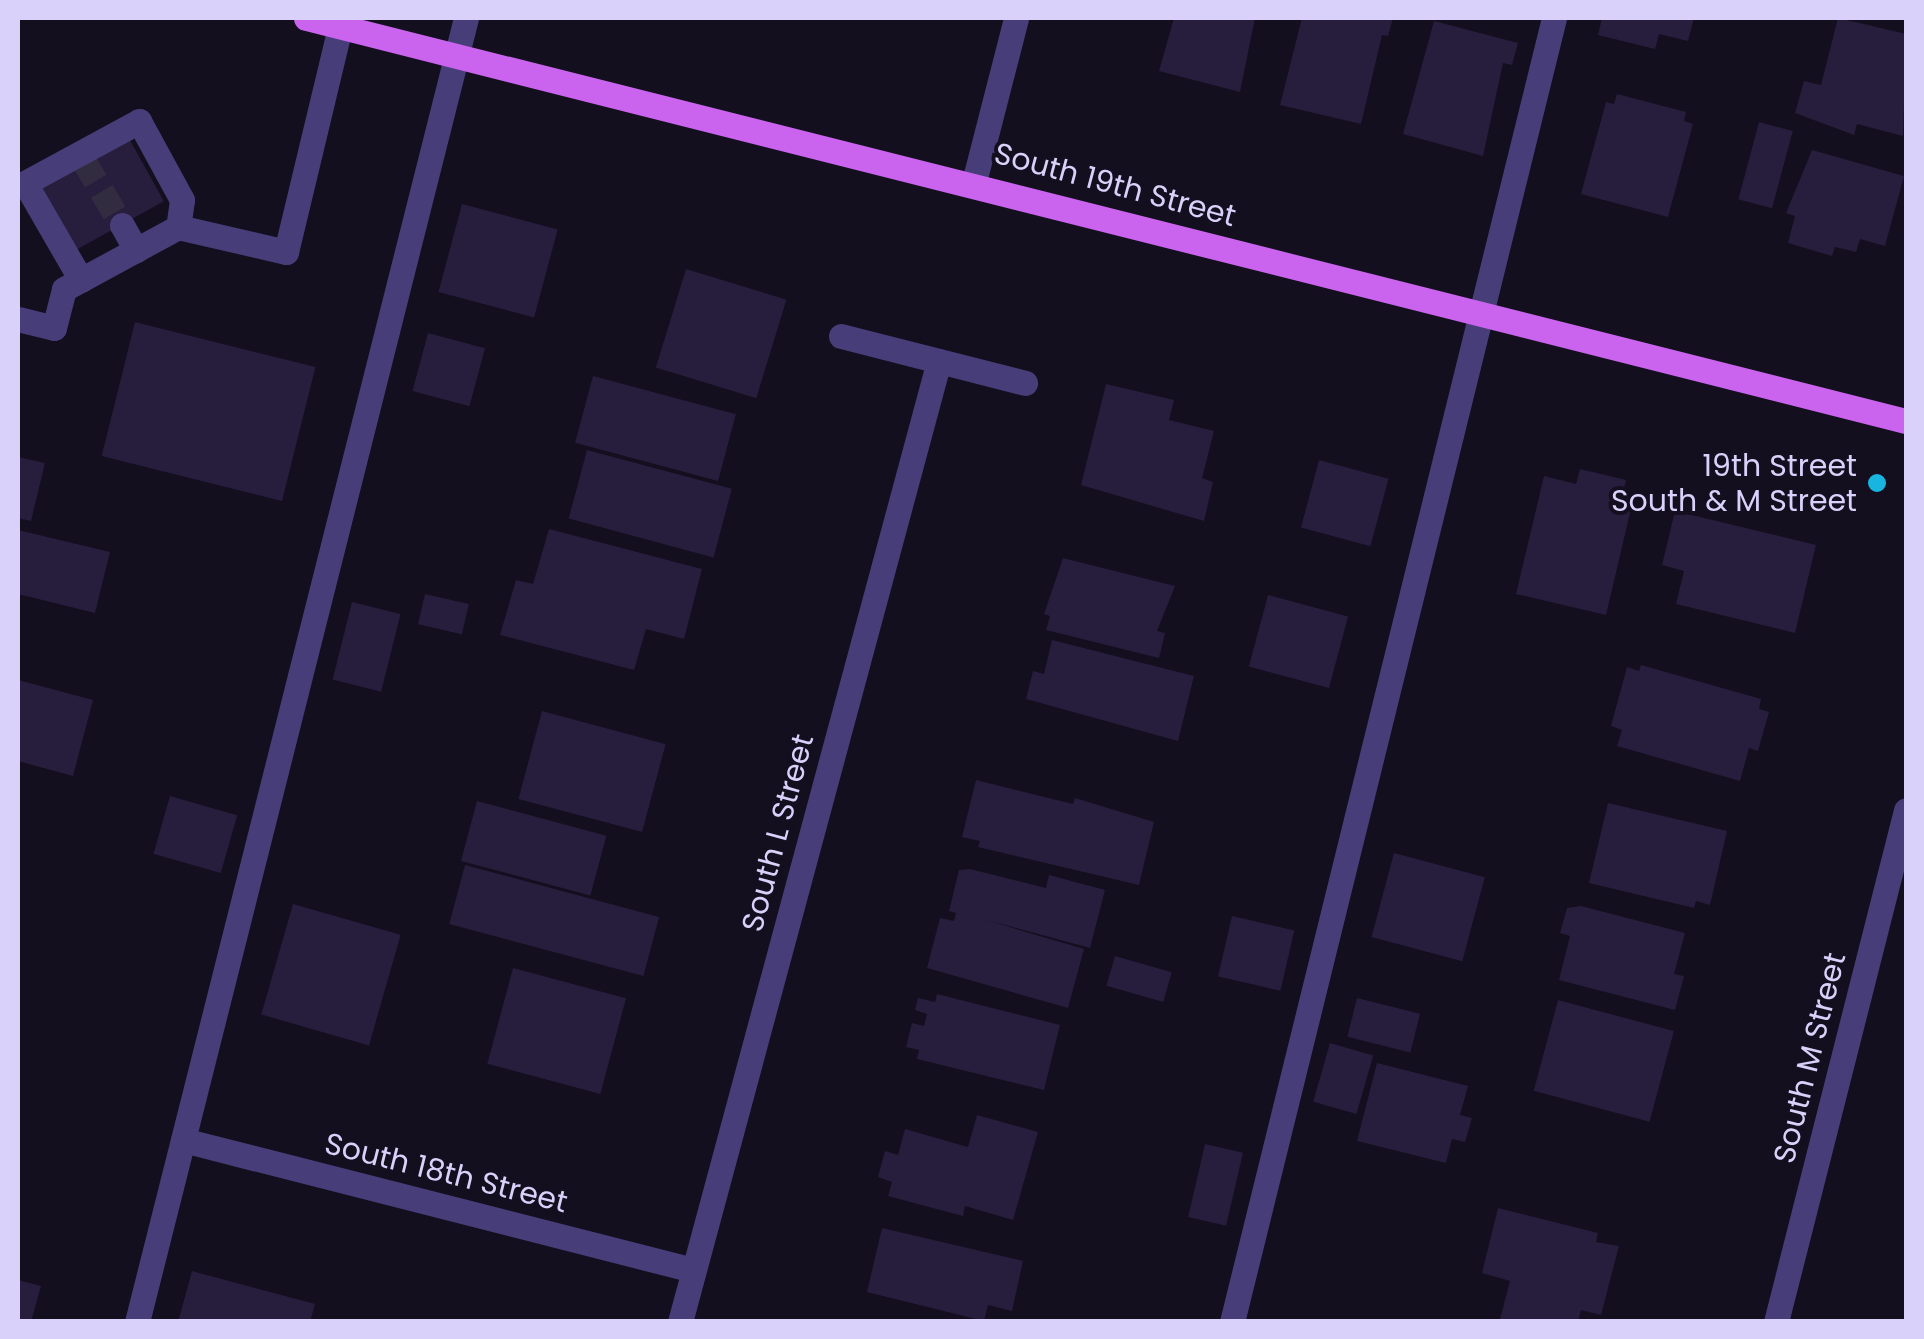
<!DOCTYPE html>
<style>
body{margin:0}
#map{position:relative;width:1924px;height:1339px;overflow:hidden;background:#130f1f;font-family:Poppins,sans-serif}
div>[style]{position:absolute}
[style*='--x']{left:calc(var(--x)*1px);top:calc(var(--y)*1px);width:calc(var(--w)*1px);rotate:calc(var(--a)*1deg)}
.building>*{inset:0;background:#271d3d;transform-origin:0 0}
.minor-tunnel>*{height:25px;margin-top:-12.5px;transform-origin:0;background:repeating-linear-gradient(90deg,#312c40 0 25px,transparent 0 37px)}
.minor>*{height:25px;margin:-12.5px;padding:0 12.5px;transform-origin:12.5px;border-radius:12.5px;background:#473e79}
.major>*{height:25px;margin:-12.5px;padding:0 12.5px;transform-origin:12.5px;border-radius:12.5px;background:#ca64ef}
.dots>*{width:28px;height:28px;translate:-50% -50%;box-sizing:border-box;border:5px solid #130f1f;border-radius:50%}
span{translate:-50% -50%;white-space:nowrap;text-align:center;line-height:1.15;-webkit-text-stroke:8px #130f1f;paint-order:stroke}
.street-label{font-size:30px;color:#dad1fa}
.poi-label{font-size:30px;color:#dad1fa}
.right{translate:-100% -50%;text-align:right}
.frame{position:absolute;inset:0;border:20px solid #dad1fa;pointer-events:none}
</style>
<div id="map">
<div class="building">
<i style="clip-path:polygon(1174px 18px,1255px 18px,1240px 92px,1159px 71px)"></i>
<i style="clip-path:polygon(1302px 18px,1393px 18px,1388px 36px,1382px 35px,1361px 124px,1280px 105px)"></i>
<i style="clip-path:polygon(1602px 18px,1694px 18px,1688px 41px,1659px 34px,1655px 49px,1598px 35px)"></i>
<i style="clip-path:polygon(1838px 18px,1906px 34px,1903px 136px,1857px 124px,1854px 135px,1795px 113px,1804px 81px,1821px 85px)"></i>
<i style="clip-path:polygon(1434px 21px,1518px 43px,1512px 65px,1503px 63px,1483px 156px,1403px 134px)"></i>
<i style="clip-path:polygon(1617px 94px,1686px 112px,1684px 121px,1693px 124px,1668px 217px,1581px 194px,1606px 102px,1614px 104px)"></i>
<i style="left:1759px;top:122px;width:35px;height:80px;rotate:15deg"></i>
<i style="left:126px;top:133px;width:78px;height:100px;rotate:61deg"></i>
<i style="clip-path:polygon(1812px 150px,1904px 176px,1885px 246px,1860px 239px,1856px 252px,1835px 247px,1832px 256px,1788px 243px,1795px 216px,1786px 213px)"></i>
<i style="left:462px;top:204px;width:99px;height:91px;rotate:15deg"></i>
<i style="left:686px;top:269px;width:105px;height:103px;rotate:17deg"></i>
<i style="left:135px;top:322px;width:186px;height:138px;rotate:14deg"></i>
<i style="left:428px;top:333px;width:59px;height:60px;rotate:15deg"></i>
<i style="left:593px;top:376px;width:148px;height:69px;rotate:15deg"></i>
<i style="clip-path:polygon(1106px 384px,1174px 400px,1169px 420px,1214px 431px,1202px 478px,1213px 482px,1204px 521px,1081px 485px)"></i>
<i style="left:587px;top:450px;width:150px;height:71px;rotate:15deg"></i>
<i style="clip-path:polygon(18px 457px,45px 463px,31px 521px,18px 518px)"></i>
<i style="left:1319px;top:460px;width:72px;height:70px;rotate:15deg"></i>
<i style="clip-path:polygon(1580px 469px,1626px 480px,1623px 493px,1634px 496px,1606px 615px,1516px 594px,1544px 476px,1576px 484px)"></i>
<i style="clip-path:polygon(1675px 511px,1816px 545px,1795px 633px,1676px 604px,1684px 571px,1662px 565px)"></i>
<i style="clip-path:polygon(549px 529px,702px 569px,684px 639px,646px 629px,634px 670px,500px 635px,516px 580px,533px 584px)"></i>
<i style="clip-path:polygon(18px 530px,110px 552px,95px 613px,18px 594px)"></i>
<i style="clip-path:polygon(1063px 558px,1175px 586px,1157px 631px,1165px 633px,1159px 658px,1046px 630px,1050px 616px,1044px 614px)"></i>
<i style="left:425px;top:594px;width:45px;height:31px;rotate:13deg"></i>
<i style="left:1268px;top:595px;width:83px;height:74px;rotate:15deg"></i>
<i style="left:352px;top:602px;width:50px;height:80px;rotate:14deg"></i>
<i style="clip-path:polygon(1052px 640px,1194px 676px,1178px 741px,1026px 699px,1033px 671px,1044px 674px)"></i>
<i style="clip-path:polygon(1641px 665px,1761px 699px,1759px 709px,1769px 712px,1758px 751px,1749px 748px,1740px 781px,1617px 746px,1622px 730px,1611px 726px,1627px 667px,1639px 671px)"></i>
<i style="clip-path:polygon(18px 680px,93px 700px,73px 776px,18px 761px)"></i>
<i style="left:542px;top:711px;width:128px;height:91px;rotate:15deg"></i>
<i style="clip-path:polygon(976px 780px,1073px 804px,1075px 798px,1154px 822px,1139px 885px,978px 847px,980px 841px,962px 837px)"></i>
<i style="left:170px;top:796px;width:70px;height:60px;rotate:16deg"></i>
<i style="left:477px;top:801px;width:134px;height:62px;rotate:15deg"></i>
<i style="clip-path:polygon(1608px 803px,1727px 831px,1710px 905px,1696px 901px,1694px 908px,1589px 883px)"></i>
<i style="left:1394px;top:853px;width:94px;height:87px;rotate:15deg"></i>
<i style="left:465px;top:865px;width:201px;height:61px;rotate:15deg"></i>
<i style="clip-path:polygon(970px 869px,1046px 888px,1049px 875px,1105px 890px,1090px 948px,986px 920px,1084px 949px,1068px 1008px,927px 968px,940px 918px,954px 921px,956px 913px,949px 911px,959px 870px)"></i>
<i style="left:293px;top:904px;width:112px;height:115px;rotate:16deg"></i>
<i style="clip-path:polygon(1581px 906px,1685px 933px,1674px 974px,1684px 976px,1675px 1010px,1559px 980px,1570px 936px,1560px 933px,1567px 908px)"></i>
<i style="left:1232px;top:916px;width:64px;height:62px;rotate:13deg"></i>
<i style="left:1115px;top:956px;width:59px;height:31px;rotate:16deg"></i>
<i style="left:513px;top:968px;width:117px;height:99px;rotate:15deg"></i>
<i style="clip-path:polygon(937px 994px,1060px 1025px,1044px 1090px,917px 1059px,919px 1050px,906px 1047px,912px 1023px,924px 1026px,927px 1014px,915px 1010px,918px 998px,935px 1002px)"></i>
<i style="left:1357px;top:998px;width:65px;height:40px;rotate:14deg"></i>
<i style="left:1558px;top:1000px;width:120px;height:94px;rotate:15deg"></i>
<i style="left:1330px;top:1043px;width:45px;height:61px;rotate:16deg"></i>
<i style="clip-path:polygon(1377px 1063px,1468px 1086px,1460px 1115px,1472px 1118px,1465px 1142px,1452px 1139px,1446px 1163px,1357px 1141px)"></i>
<i style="clip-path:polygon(977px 1115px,1038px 1132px,1013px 1220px,965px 1206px,963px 1216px,888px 1196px,892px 1182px,878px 1177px,885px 1151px,898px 1155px,905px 1129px,968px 1147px)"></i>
<i style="left:1205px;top:1144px;width:39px;height:75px;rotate:13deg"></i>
<i style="clip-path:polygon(1498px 1208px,1598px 1233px,1596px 1242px,1619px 1246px,1601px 1315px,1581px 1310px,1578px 1322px,1500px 1319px,1510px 1281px,1482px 1273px)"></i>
<i style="clip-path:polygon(882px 1228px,1023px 1261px,1012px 1311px,988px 1305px,984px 1321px,867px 1292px)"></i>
<i style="clip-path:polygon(192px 1271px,315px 1304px,310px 1322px,178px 1322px)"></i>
<i style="clip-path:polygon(18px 1280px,41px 1286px,31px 1322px,18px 1322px)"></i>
</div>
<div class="minor-tunnel">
<i style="--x:83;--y:159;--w:77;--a:59.4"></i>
</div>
<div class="minor">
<i style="--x:974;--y:182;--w:169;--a:-75.6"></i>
<i style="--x:122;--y:225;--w:29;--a:61"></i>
<i style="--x:81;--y:280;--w:112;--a:-120"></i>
<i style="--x:25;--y:183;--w:130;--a:-28.5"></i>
<i style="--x:139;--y:121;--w:90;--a:61.4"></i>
<i style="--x:182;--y:200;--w:27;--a:98"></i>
<i style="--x:18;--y:319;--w:37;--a:14"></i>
<i style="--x:54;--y:328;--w:40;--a:-75.6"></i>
<i style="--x:64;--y:289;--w:130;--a:-28.5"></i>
<i style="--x:178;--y:227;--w:111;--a:13"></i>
<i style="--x:286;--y:252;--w:241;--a:-76.5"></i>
<i style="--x:841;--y:336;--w:190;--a:14.3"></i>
<i style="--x:183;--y:1140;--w:526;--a:14.3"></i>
<i style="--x:137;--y:1322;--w:1345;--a:-75.84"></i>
<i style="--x:680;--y:1322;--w:995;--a:-74.92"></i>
<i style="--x:1232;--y:1322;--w:1343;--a:-76.13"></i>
<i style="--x:1776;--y:1322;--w:528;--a:-75.75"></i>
</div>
<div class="major">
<i style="--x:306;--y:18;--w:1650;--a:14.14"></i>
</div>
<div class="dots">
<i style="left:1877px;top:483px;background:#18b5e0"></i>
</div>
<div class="street-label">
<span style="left:1115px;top:185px;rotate:15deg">South 19th Street</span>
<span style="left:778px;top:833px;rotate:-75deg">South L Street</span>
<span style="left:1810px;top:1058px;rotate:-76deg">South M Street</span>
<span style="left:446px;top:1173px;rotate:14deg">South 18th Street</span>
</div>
<div class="poi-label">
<span class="right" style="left:1857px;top:483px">19th Street<br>South &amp; M Street</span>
</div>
<div class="frame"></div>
</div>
